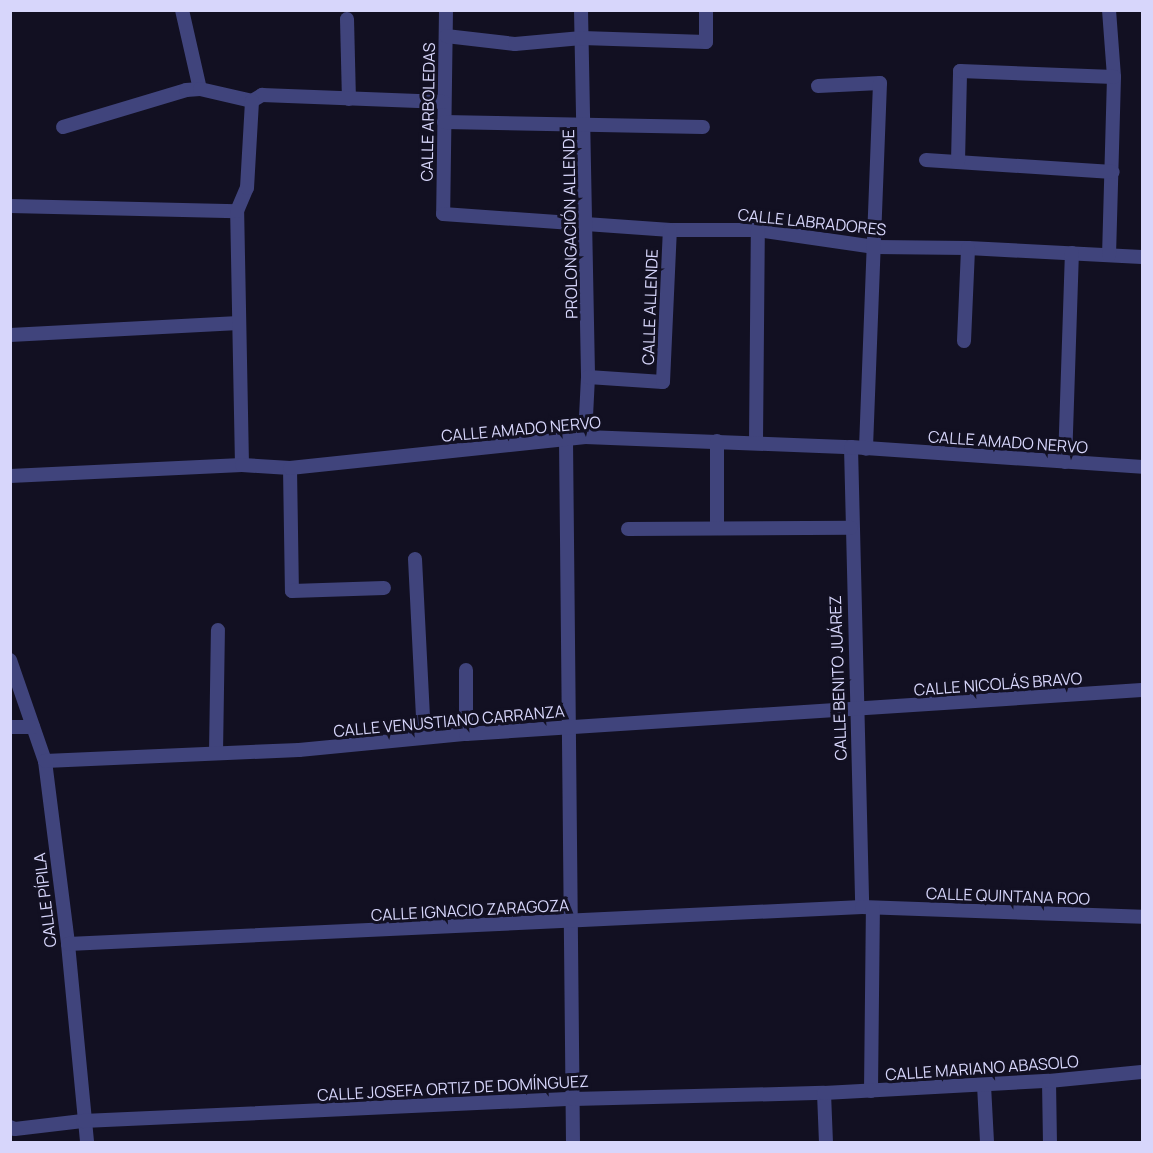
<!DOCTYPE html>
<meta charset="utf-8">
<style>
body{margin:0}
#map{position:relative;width:1153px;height:1153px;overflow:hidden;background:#121022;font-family:Manrope,sans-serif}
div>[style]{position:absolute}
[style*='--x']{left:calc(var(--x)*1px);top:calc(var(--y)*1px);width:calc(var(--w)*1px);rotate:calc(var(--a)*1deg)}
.minor>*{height:14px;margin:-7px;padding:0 7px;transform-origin:7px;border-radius:7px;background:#40447c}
span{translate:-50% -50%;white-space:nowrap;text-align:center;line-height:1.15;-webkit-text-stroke:6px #121022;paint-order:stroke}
.street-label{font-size:16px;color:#d7d6fb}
.frame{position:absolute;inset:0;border:12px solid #d7d6fb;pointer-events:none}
</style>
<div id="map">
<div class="minor">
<i style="--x:182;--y:10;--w:81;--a:77.2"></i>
<i style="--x:446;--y:10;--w:204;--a:90.8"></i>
<i style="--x:443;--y:214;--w:228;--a:4"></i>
<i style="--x:670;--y:230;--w:88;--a:0"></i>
<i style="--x:758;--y:230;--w:118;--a:8.3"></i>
<i style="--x:875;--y:247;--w:93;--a:0.6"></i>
<i style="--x:968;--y:248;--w:174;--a:3"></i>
<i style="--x:581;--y:10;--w:367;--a:88.9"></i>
<i style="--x:588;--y:377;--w:60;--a:92.9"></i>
<i style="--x:1109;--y:10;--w:67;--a:85.7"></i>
<i style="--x:1114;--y:77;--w:178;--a:91.6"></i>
<i style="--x:347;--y:19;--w:80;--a:88.6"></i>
<i style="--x:446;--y:36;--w:69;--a:6.6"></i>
<i style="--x:515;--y:44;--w:67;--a:-5.1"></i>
<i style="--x:582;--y:38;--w:124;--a:1.8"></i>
<i style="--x:706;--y:42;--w:32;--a:-90"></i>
<i style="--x:818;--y:86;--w:62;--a:-2.8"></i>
<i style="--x:880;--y:83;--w:366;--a:92.2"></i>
<i style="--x:444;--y:122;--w:259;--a:1.1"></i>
<i style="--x:63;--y:127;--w:128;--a:-16.7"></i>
<i style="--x:186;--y:90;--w:14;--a:-4"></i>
<i style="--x:200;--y:89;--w:53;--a:13"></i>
<i style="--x:252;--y:101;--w:12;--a:-31"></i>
<i style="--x:262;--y:95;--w:182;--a:2.2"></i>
<i style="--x:926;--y:160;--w:187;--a:3.7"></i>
<i style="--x:958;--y:162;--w:91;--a:-88.7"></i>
<i style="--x:960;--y:71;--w:154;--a:2.2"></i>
<i style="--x:10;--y:206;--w:227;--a:1.3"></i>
<i style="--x:10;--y:335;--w:229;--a:-3"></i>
<i style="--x:964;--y:341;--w:93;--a:-87.5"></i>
<i style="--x:588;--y:377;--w:75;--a:3.8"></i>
<i style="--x:663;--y:382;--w:152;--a:-87.4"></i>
<i style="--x:566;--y:440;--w:702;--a:89.43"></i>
<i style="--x:756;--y:442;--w:212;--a:-89.5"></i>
<i style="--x:851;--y:447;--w:460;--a:88.6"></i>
<i style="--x:1065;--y:462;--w:209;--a:-88.1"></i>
<i style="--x:242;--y:465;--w:254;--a:-91.1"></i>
<i style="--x:237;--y:211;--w:25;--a:-67"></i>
<i style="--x:247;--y:188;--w:87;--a:-86.7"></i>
<i style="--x:290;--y:468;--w:123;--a:89.1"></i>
<i style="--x:292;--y:591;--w:92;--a:-1.9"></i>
<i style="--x:10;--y:476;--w:232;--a:-2.7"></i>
<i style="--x:242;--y:465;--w:48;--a:3.6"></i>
<i style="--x:290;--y:468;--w:297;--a:-6"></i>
<i style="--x:585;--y:437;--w:266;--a:2.2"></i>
<i style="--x:851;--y:447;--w:292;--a:3.9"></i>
<i style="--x:717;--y:527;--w:86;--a:-90"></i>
<i style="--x:628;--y:529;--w:223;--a:-0.3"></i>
<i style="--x:415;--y:559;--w:178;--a:87.1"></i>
<i style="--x:10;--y:660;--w:107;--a:70.9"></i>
<i style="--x:45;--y:761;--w:184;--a:82.8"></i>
<i style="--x:68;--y:944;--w:199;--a:84.5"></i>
<i style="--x:466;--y:670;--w:64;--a:90"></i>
<i style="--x:10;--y:727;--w:23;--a:0"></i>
<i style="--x:216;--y:753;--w:123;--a:-89.1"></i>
<i style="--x:45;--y:761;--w:254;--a:-2.5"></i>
<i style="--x:299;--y:750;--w:168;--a:-5.5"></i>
<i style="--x:466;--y:734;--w:677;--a:-3.72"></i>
<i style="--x:68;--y:944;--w:795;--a:-2.67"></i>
<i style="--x:862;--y:907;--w:280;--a:2"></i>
<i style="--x:1049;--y:1081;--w:61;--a:89.1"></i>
<i style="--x:984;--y:1085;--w:57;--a:87"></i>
<i style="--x:871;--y:1091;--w:183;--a:-89.4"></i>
<i style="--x:824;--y:1093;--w:49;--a:87.7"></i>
<i style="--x:10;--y:1127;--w:5;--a:22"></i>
<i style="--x:15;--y:1129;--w:68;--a:-6.7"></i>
<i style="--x:83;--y:1121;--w:490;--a:-2.6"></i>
<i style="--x:573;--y:1099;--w:251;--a:-1.4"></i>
<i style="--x:824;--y:1093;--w:225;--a:-3.1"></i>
<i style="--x:1049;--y:1081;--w:93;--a:-5.5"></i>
</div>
<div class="street-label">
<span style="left:428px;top:112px;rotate:-89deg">CALLE ARBOLEDAS</span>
<span style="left:812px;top:222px;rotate:6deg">CALLE LABRADORES</span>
<span style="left:570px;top:224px;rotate:-91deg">PROLONGACIÓN ALLENDE</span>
<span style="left:650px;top:307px;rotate:-88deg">CALLE ALLENDE</span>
<span style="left:521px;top:429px;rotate:-5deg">CALLE AMADO NERVO</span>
<span style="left:1008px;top:442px;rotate:4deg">CALLE AMADO NERVO</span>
<span style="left:838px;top:678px;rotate:-92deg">CALLE BENITO JUÁREZ</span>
<span style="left:998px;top:684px;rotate:-4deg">CALLE NICOLÁS BRAVO</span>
<span style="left:449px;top:721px;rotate:-5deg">CALLE VENUSTIANO CARRANZA</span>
<span style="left:1008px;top:896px;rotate:2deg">CALLE QUINTANA ROO</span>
<span style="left:45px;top:900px;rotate:-97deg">CALLE PÍPILA</span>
<span style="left:470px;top:910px;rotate:-3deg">CALLE IGNACIO ZARAGOZA</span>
<span style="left:982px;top:1068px;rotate:-4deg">CALLE MARIANO ABASOLO</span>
<span style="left:453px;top:1088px;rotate:-3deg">CALLE JOSEFA ORTIZ DE DOMÍNGUEZ</span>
</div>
<div class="frame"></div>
</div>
